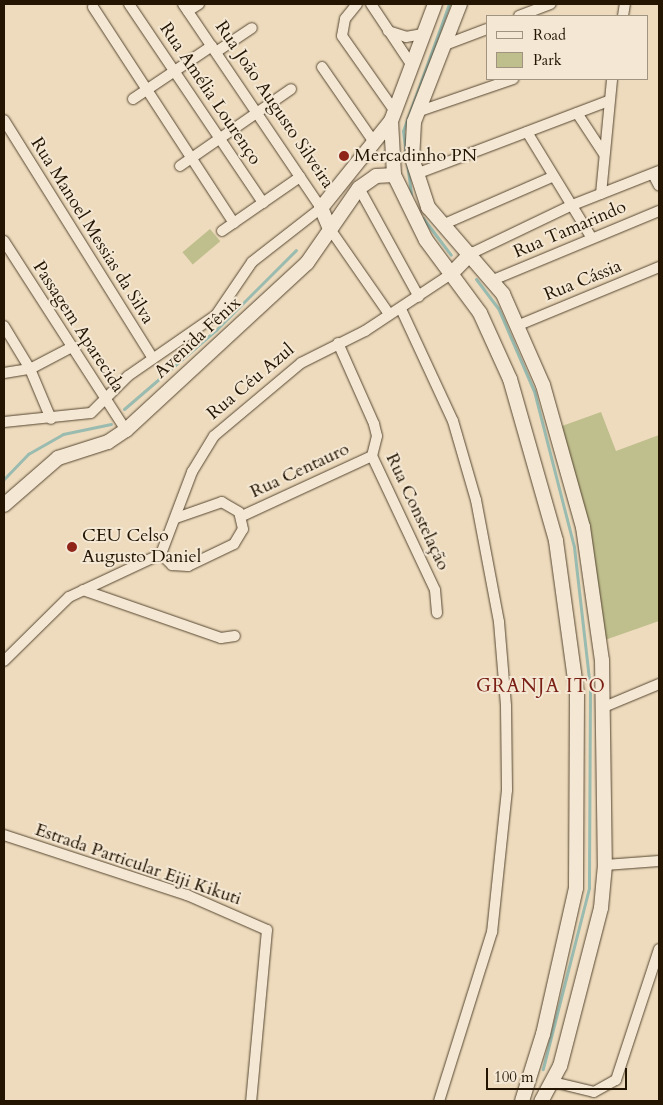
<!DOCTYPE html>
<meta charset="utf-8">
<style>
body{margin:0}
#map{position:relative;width:663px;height:1105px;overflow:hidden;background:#eedbbd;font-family:Cardo,serif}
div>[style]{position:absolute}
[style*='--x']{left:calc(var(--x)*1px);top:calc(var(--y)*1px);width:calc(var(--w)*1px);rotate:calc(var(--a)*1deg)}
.green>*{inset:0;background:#bfbe8d;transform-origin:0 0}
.stream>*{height:3px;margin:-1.5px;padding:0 1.5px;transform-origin:1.5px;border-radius:1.5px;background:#99bbb0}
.roads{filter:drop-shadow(0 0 1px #564631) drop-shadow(0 0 1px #564631)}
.street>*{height:10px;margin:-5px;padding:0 5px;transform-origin:5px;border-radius:5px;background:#f4e8d4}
.secondary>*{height:14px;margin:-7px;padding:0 7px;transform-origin:7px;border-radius:7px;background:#f4e8d4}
.dots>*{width:14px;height:14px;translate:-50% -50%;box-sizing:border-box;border:2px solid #f4e8d4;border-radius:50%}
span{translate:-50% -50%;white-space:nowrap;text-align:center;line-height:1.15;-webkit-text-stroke:4px #f4e8d4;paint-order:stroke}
.street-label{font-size:18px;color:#231502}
.poi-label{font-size:18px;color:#231502}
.left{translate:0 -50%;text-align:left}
.neighbourhood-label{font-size:19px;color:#7a1f14;letter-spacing:1px}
.frame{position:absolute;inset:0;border:5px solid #231502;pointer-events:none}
.legend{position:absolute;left:486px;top:15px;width:162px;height:65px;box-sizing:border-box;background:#f4e8d4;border:1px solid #a09480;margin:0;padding:6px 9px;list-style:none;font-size:15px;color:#231502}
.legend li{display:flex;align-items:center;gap:10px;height:25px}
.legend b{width:25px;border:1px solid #a09480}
.scale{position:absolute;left:486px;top:1068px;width:141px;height:22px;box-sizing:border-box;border:2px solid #231502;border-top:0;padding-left:6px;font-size:15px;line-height:18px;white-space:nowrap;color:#231502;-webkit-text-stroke:4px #f4e8d4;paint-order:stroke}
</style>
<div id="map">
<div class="green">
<i style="left:210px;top:229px;width:16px;height:36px;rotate:50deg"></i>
<i style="clip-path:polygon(601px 412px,616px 451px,659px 435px,659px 621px,605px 640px,593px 548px,562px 426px)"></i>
</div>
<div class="stream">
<i style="--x:411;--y:194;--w:64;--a:-97.2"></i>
<i style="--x:403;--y:131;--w:135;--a:-70.1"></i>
<i style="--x:423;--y:218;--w:46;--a:52.9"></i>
<i style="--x:476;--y:279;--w:36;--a:53"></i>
<i style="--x:498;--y:308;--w:90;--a:66.6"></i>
<i style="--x:534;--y:391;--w:161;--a:75.6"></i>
<i style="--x:574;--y:547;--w:141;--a:83.5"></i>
<i style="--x:590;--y:687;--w:201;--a:90.3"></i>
<i style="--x:589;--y:888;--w:187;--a:104.3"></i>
<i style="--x:124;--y:409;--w:121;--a:-40.7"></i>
<i style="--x:216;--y:330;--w:113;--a:-45"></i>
<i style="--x:4;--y:479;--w:35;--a:-46"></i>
<i style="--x:28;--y:454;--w:40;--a:-29.7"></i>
<i style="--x:63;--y:434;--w:49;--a:-11.8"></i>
</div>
<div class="roads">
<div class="street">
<i style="--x:129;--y:4;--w:240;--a:56"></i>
<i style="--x:357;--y:4;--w:19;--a:129"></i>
<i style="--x:345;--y:19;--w:17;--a:100"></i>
<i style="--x:342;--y:36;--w:90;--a:54.9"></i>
<i style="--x:371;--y:4;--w:72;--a:56.3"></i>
<i style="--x:93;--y:7;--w:258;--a:56.9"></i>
<i style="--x:188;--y:11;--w:13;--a:-32"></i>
<i style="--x:519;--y:16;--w:34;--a:-21"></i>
<i style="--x:623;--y:16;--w:12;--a:-81"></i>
<i style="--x:388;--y:31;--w:19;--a:18"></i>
<i style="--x:406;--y:37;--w:17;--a:-10"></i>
<i style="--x:442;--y:46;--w:48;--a:-20.7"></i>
<i style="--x:216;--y:52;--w:43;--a:-33.7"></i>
<i style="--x:322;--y:67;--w:91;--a:55.3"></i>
<i style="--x:133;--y:99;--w:95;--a:-33.9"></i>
<i style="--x:417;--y:112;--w:102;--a:-19"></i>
<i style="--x:577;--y:113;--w:49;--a:56.6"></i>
<i style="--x:4;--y:120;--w:281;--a:58"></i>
<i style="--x:527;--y:132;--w:123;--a:58.6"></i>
<i style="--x:180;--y:166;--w:135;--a:-34.7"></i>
<i style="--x:416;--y:174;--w:205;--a:-20.8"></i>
<i style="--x:653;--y:174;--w:13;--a:63"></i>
<i style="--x:359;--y:188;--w:124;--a:61.2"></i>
<i style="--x:601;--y:194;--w:116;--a:-84.5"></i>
<i style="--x:442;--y:225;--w:120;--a:-23.6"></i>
<i style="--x:330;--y:229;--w:103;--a:55.2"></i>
<i style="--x:222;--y:231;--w:95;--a:-34.7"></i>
<i style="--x:4;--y:241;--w:225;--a:57.2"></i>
<i style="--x:470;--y:254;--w:111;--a:-25.6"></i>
<i style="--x:570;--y:206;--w:96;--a:-21.5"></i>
<i style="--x:493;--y:280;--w:180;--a:-22.6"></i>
<i style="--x:401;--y:309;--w:123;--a:65.1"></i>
<i style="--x:453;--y:421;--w:82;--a:73.8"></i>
<i style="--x:476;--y:500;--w:124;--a:79.3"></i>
<i style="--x:499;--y:622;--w:84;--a:85.2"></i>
<i style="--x:506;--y:706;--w:84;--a:89.3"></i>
<i style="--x:507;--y:790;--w:143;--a:96"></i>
<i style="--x:492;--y:932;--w:177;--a:107.4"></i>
<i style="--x:519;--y:325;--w:152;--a:-22.5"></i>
<i style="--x:4;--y:326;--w:50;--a:58.8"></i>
<i style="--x:30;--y:369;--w:54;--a:67.2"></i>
<i style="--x:338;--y:343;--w:89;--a:66"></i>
<i style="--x:374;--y:424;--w:12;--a:76"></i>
<i style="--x:377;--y:436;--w:21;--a:104"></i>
<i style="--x:372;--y:456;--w:148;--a:64.8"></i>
<i style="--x:435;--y:590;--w:23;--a:85"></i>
<i style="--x:4;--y:373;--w:26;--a:-9"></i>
<i style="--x:30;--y:369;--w:45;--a:-27.7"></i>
<i style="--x:4;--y:422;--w:87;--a:-5.9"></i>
<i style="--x:91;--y:413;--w:52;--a:-45"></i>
<i style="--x:128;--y:376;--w:107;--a:-34.7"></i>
<i style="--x:216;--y:315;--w:64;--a:-55.8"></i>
<i style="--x:252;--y:262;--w:88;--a:-38"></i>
<i style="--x:321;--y:208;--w:246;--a:-124.1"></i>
<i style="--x:242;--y:516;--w:143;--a:-24.8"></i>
<i style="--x:161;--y:554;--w:88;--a:-69.3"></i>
<i style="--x:192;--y:472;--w:42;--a:-58.6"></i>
<i style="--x:214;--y:436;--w:114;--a:-40"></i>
<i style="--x:301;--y:363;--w:72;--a:-26.6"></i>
<i style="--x:365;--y:331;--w:103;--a:-33.5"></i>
<i style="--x:161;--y:554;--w:16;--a:45"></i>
<i style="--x:172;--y:565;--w:16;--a:4"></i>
<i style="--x:188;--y:566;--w:51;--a:-25.6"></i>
<i style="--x:234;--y:544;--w:17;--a:-59"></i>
<i style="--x:243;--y:529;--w:17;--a:-103"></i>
<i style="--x:239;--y:512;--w:20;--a:-150"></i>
<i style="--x:222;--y:502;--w:49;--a:160.8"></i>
<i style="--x:83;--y:590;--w:146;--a:19.2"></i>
<i style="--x:221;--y:638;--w:14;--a:-8"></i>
<i style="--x:4;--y:661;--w:91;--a:-44.6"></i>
<i style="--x:69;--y:597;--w:102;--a:-25.1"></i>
<i style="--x:604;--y:707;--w:60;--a:-22.7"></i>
<i style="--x:4;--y:835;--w:193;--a:18.2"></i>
<i style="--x:187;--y:895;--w:87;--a:23.6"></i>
<i style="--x:267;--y:930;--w:172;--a:95.3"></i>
<i style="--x:605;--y:865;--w:54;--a:-4.2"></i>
<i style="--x:553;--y:1082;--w:42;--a:13.7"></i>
<i style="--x:594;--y:1092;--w:25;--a:-29"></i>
<i style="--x:616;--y:1080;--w:138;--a:-71.8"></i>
</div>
<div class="secondary">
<i style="--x:435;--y:4;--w:125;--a:110.6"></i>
<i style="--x:391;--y:121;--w:54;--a:86.8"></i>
<i style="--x:394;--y:175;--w:72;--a:63.8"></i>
<i style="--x:426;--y:240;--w:91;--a:53.5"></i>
<i style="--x:480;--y:313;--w:72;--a:65.6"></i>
<i style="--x:510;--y:379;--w:168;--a:74.1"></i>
<i style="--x:556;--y:541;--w:155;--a:82.2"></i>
<i style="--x:577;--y:695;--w:193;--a:90.3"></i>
<i style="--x:576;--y:888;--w:150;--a:102.7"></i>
<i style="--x:543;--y:1034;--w:70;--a:107.4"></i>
<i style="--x:460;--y:4;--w:127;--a:111.3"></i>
<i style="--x:414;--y:122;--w:36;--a:93"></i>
<i style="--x:412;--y:158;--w:52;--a:71.9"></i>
<i style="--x:428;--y:207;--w:115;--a:49.2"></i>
<i style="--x:503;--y:294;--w:99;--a:66.3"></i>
<i style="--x:543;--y:385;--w:148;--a:74.3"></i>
<i style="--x:583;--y:527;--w:134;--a:81.9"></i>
<i style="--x:602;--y:660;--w:205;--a:89.2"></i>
<i style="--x:605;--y:865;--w:43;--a:95.3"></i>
<i style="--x:601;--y:908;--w:163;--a:104.5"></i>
<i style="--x:560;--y:1066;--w:40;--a:118"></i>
<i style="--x:330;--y:229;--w:23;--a:-113"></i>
<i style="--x:321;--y:208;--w:112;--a:-51.2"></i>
<i style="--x:451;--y:274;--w:28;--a:-46"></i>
<i style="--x:4;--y:505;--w:72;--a:-41"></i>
<i style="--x:58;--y:458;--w:52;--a:-17.7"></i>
<i style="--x:108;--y:442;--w:22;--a:-34"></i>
<i style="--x:126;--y:430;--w:246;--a:-42.7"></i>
<i style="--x:307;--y:263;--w:91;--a:-55.3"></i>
<i style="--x:359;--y:188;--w:21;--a:-35"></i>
<i style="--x:376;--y:176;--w:18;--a:-3"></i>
</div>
</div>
<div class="dots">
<i style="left:344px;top:156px;background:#8f2418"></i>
<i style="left:72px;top:547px;background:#8f2418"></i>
</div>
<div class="street-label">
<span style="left:210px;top:94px;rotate:56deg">Rua Amélia Lourenço</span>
<span style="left:274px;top:105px;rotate:56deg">Rua João Augusto Silveira</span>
<span style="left:570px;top:230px;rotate:-23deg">Rua Tamarindo</span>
<span style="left:92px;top:231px;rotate:58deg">Rua Manoel Messias da Silva</span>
<span style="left:583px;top:281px;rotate:-22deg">Rua Cássia</span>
<span style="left:78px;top:327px;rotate:57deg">Passagem Aparecida</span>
<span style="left:198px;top:338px;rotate:-43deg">Avenida Fênix</span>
<span style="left:251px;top:382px;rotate:-40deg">Rua Céu Azul</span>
<span style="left:300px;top:471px;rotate:-25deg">Rua Centauro</span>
<span style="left:417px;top:512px;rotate:65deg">Rua Constelação</span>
<span style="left:138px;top:865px;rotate:19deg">Estrada Particular Eiji Kikuti</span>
</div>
<div class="poi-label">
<span class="left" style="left:354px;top:156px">Mercadinho PN</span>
<span class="left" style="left:82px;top:547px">CEU Celso<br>Augusto Daniel</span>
</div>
<div class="neighbourhood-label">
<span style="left:541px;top:687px">GRANJA ITO</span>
</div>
<div class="frame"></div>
<ul class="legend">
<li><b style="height:6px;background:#f4e8d4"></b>Road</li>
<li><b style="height:14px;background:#bfbe8d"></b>Park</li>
</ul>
<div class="scale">100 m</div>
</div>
